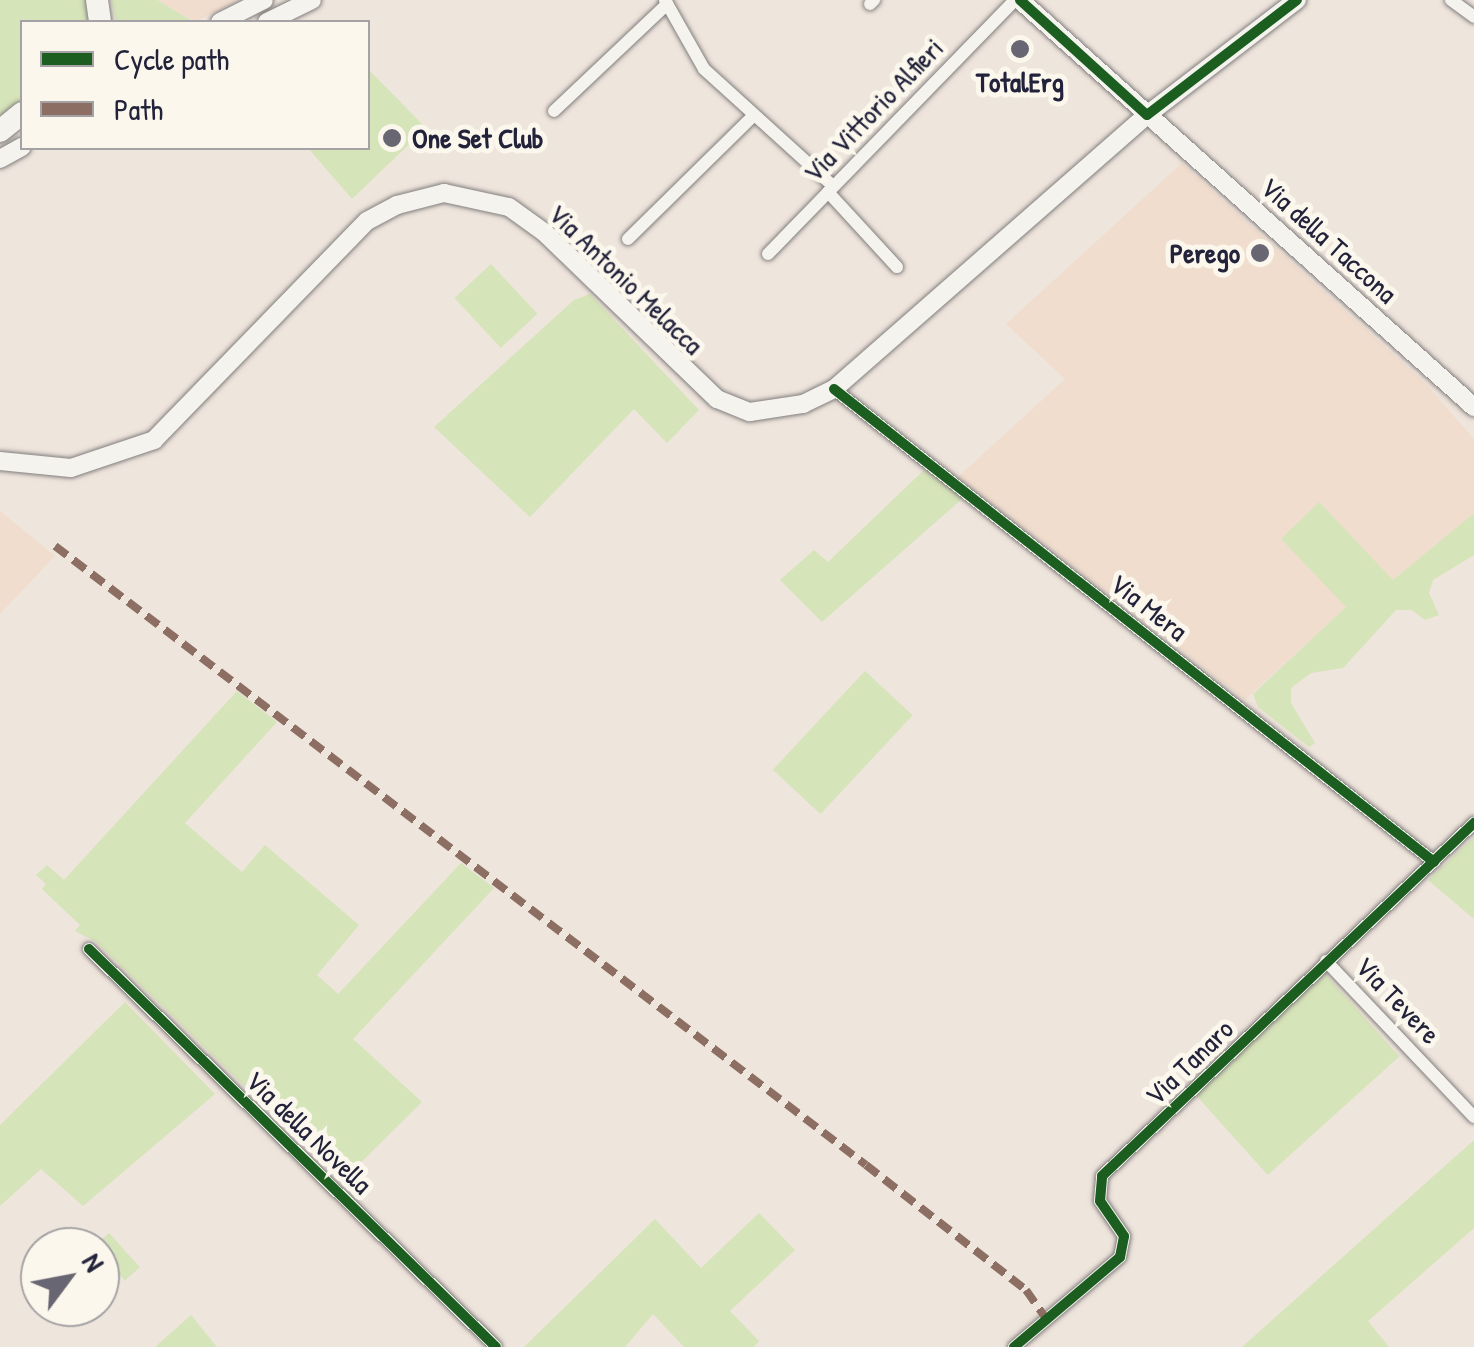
<!DOCTYPE html>
<style>
body{margin:0}
#map{position:relative;width:1474px;height:1347px;overflow:hidden;background:#eee5dc;font-family:"Patrick Hand",sans-serif}
div>[style]{position:absolute}
[style*='--x']{left:calc(var(--x)*1px);top:calc(var(--y)*1px);width:calc(var(--w)*1px);rotate:calc(var(--a)*1deg)}
.built>*{inset:0;background:#f0ddce}
.green>*{inset:0;background:#d6e4b9;transform-origin:0 0}
.roads{filter:drop-shadow(0 0 2px #827e7f) drop-shadow(0 0 2px #827e7f)}
.street>*{height:12px;margin:-6px;padding:0 6px;transform-origin:6px;border-radius:6px;background:#f5f3ee}
.secondary>*{height:18px;margin:-9px;padding:0 9px;transform-origin:9px;border-radius:9px;background:#f5f3ee}
.highway>*{height:22px;margin:-11px;padding:0 11px;transform-origin:11px;border-radius:11px;background:#f5f3ee}
.quiet>*{height:8px;margin-top:-4px;transform-origin:0;background:repeating-linear-gradient(90deg,#8d6e63 0 15px,transparent 0 23px)}
.cycleway>*{height:10px;margin:-5px;padding:0 5px;transform-origin:5px;border-radius:5px;background:#1b5e20}
.dots>*{width:28px;height:28px;translate:-50% -50%;box-sizing:border-box;border:5px solid #fbf7ec;border-radius:50%}
span{translate:-50% -50%;white-space:nowrap;text-align:center;line-height:1.15;-webkit-text-stroke:10px #fbf7ec;paint-order:stroke}
.poi-label{font-size:28px;color:#22223b;font-weight:700}
.left{translate:0 -50%;text-align:left}
.right{translate:-100% -50%;text-align:right}
.street-label{font-size:28px;color:#22223b}
.legend{position:absolute;left:20px;top:20px;width:350px;height:130px;box-sizing:border-box;background:#fbf7ec;border:2px solid #a4a2a5;margin:0;padding:12px 18px;list-style:none;font-size:30px;color:#22223b}
.legend li{display:flex;align-items:center;gap:20px;height:50px}
.legend b{width:50px;border:2px solid #a4a2a5}
.north{position:absolute;left:20px;top:1227px;width:100px;height:100px;box-sizing:border-box;background:#fbf7ec;border:2px solid #a4a2a5;border-radius:50%;rotate:58deg;font-size:28px;font-weight:700;line-height:40px;text-align:center;color:#22223b}
.north::after{content:'';display:block;margin:auto;width:35px;height:45px;background:#696673;clip-path:polygon(50% 0,100% 100%,50% 72%,0 100%)}
</style>
<div id="map">
<div class="built">
<i style="clip-path:polygon(157px 0,239px 0,195px 22px)"></i>
<i style="clip-path:polygon(1182px 163px,1426px 384px,1474px 439px,1474px 513px,1393px 580px,1281px 539px,1347px 606px,1245px 700px,958px 477px,1065px 379px,1006px 324px)"></i>
<i style="clip-path:polygon(0 511px,55px 556px,0 614px)"></i>
</div>
<div class="green">
<i style="clip-path:polygon(0 0,88px 0,91px 22px,22px 22px,22px 107px,0 121px)"></i>
<i style="clip-path:polygon(111px 0,157px 0,194px 22px,116px 22px)"></i>
<i style="clip-path:polygon(368px 69px,426px 128px,352px 199px,308px 148px,368px 148px)"></i>
<i style="left:491px;top:264px;width:68px;height:50px;rotate:47deg"></i>
<i style="clip-path:polygon(590px 294px,699px 410px,667px 443px,634px 409px,530px 517px,434px 427px,574px 300px)"></i>
<i style="clip-path:polygon(926px 468px,963px 498px,822px 622px,780px 580px,814px 550px,828px 562px)"></i>
<i style="clip-path:polygon(1319px 502px,1393px 580px,1474px 513px,1474px 555px,1433px 580px,1429px 593px,1439px 615px,1425px 620px,1412px 610px,1396px 610px,1343px 668px,1311px 673px,1291px 688px,1291px 703px,1315px 743px,1309px 747px,1258px 707px,1253px 694px,1346px 607px,1281px 539px)"></i>
<i style="left:865px;top:671px;width:65px;height:135px;rotate:43deg"></i>
<i style="clip-path:polygon(237px 691px,277px 722px,185px 823px,242px 872px,265px 845px,359px 925px,317px 975px,338px 994px,461px 863px,494px 888px,353px 1039px,422px 1102px,342px 1181px,96px 942px,75px 931px,80px 925px,42px 889px,46px 884px,36px 875px,47px 865px,64px 880px)"></i>
<i style="clip-path:polygon(1474px 837px,1474px 919px,1428px 880px)"></i>
<i style="left:1325px;top:974px;width:111px;height:177px;rotate:48deg"></i>
<i style="clip-path:polygon(125px 1002px,215px 1094px,83px 1206px,41px 1169px,0 1206px,0 1125px)"></i>
<i style="clip-path:polygon(1474px 1140px,1474px 1228px,1368px 1321px,1389px 1347px,1242px 1347px)"></i>
<i style="clip-path:polygon(759px 1213px,795px 1250px,730px 1311px,759px 1341px,754px 1347px,684px 1347px,653px 1314px,625px 1347px,524px 1347px,655px 1219px,701px 1268px)"></i>
<i style="left:109px;top:1233px;width:46px;height:20px;rotate:48deg"></i>
<i style="clip-path:polygon(191px 1315px,217px 1347px,155px 1347px)"></i>
</div>
<div class="roads">
<div class="street">
<i style="--x:665;--y:0;--w:79;--a:60.5"></i>
<i style="--x:704;--y:69;--w:174;--a:42.2"></i>
<i style="--x:1451;--y:0;--w:29;--a:36"></i>
<i style="--x:870;--y:4;--w:6;--a:-45"></i>
<i style="--x:554;--y:111;--w:156;--a:-43.4"></i>
<i style="--x:828;--y:192;--w:102;--a:47.4"></i>
<i style="--x:628;--y:239;--w:175;--a:-44.5"></i>
<i style="--x:768;--y:254;--w:354;--a:-45.8"></i>
<i style="--x:834;--y:389;--w:764;--a:38.25"></i>
<i style="--x:89;--y:949;--w:569;--a:44.36"></i>
<i style="--x:1326;--y:961;--w:215;--a:46.5"></i>
<i style="--x:1014;--y:1347;--w:139;--a:-40.3"></i>
<i style="--x:1120;--y:1257;--w:21;--a:-79"></i>
<i style="--x:1124;--y:1236;--w:42;--a:-124.4"></i>
<i style="--x:1100;--y:1201;--w:25;--a:-85"></i>
<i style="--x:1102;--y:1176;--w:513;--a:-43.5"></i>
</div>
<div class="secondary">
<i style="--x:1020;--y:0;--w:610;--a:41.88"></i>
<i style="--x:220;--y:22;--w:49;--a:-26.6"></i>
<i style="--x:267;--y:22;--w:50;--a:-26.1"></i>
<i style="--x:0;--y:159;--w:25;--a:-29"></i>
<i style="--x:0;--y:461;--w:71;--a:5.6"></i>
<i style="--x:71;--y:468;--w:88;--a:-18.6"></i>
<i style="--x:154;--y:440;--w:305;--a:-45.8"></i>
<i style="--x:367;--y:221;--w:34;--a:-28"></i>
<i style="--x:397;--y:205;--w:49;--a:-14.3"></i>
<i style="--x:444;--y:193;--w:66;--a:12.2"></i>
<i style="--x:509;--y:207;--w:44;--a:35.8"></i>
<i style="--x:545;--y:233;--w:239;--a:44"></i>
<i style="--x:717;--y:399;--w:35;--a:22"></i>
<i style="--x:750;--y:412;--w:54;--a:-8.6"></i>
<i style="--x:803;--y:404;--w:34;--a:-26"></i>
<i style="--x:834;--y:389;--w:416;--a:-41.2"></i>
<i style="--x:1147;--y:115;--w:189;--a:-37.5"></i>
</div>
<div class="highway">
<i style="--x:97;--y:0;--w:22;--a:82"></i>
<i style="--x:0;--y:131;--w:28;--a:-39"></i>
</div>
</div>
<div class="quiet">
<i style="--x:55;--y:546;--w:1020;--a:37.35"></i>
<i style="--x:866;--y:1165;--w:203;--a:38"></i>
<i style="--x:1026;--y:1290;--w:37;--a:55"></i>
</div>
<div class="cycleway">
<i style="--x:1020;--y:0;--w:171;--a:42.2"></i>
<i style="--x:1147;--y:115;--w:189;--a:-37.5"></i>
<i style="--x:834;--y:389;--w:764;--a:38.25"></i>
<i style="--x:89;--y:949;--w:569;--a:44.36"></i>
<i style="--x:1014;--y:1347;--w:139;--a:-40.3"></i>
<i style="--x:1120;--y:1257;--w:21;--a:-79"></i>
<i style="--x:1124;--y:1236;--w:42;--a:-124.4"></i>
<i style="--x:1100;--y:1201;--w:25;--a:-85"></i>
<i style="--x:1102;--y:1176;--w:513;--a:-43.5"></i>
</div>
<div class="dots">
<i style="left:1020px;top:49px;background:#696673"></i>
<i style="left:392px;top:138px;background:#696673"></i>
<i style="left:1260px;top:253px;background:#696673"></i>
</div>
<div class="poi-label">
<span style="left:1020px;top:82px">TotalErg</span>
<span class="left" style="left:412px;top:138px">One Set Club</span>
<span class="right" style="left:1240px;top:253px">Perego</span>
</div>
<div class="street-label">
<span style="left:873px;top:110px;rotate:-46deg">Via Vittorio Alfieri</span>
<span style="left:1329px;top:240px;rotate:42deg">Via della Taccona</span>
<span style="left:626px;top:279px;rotate:44deg">Via Antonio Melacca</span>
<span style="left:1149px;top:607px;rotate:38deg">Via Mera</span>
<span style="left:1398px;top:1000px;rotate:46deg">Via Tevere</span>
<span style="left:1189px;top:1062px;rotate:-44deg">Via Tanaro</span>
<span style="left:309px;top:1132px;rotate:44deg">Via della Novella</span>
</div>
<ul class="legend">
<li><b style="height:12px;background:#1b5e20"></b>Cycle path</li>
<li><b style="height:12px;background:#8d6e63"></b>Path</li>
</ul>
<div class="north">N</div>
</div>
